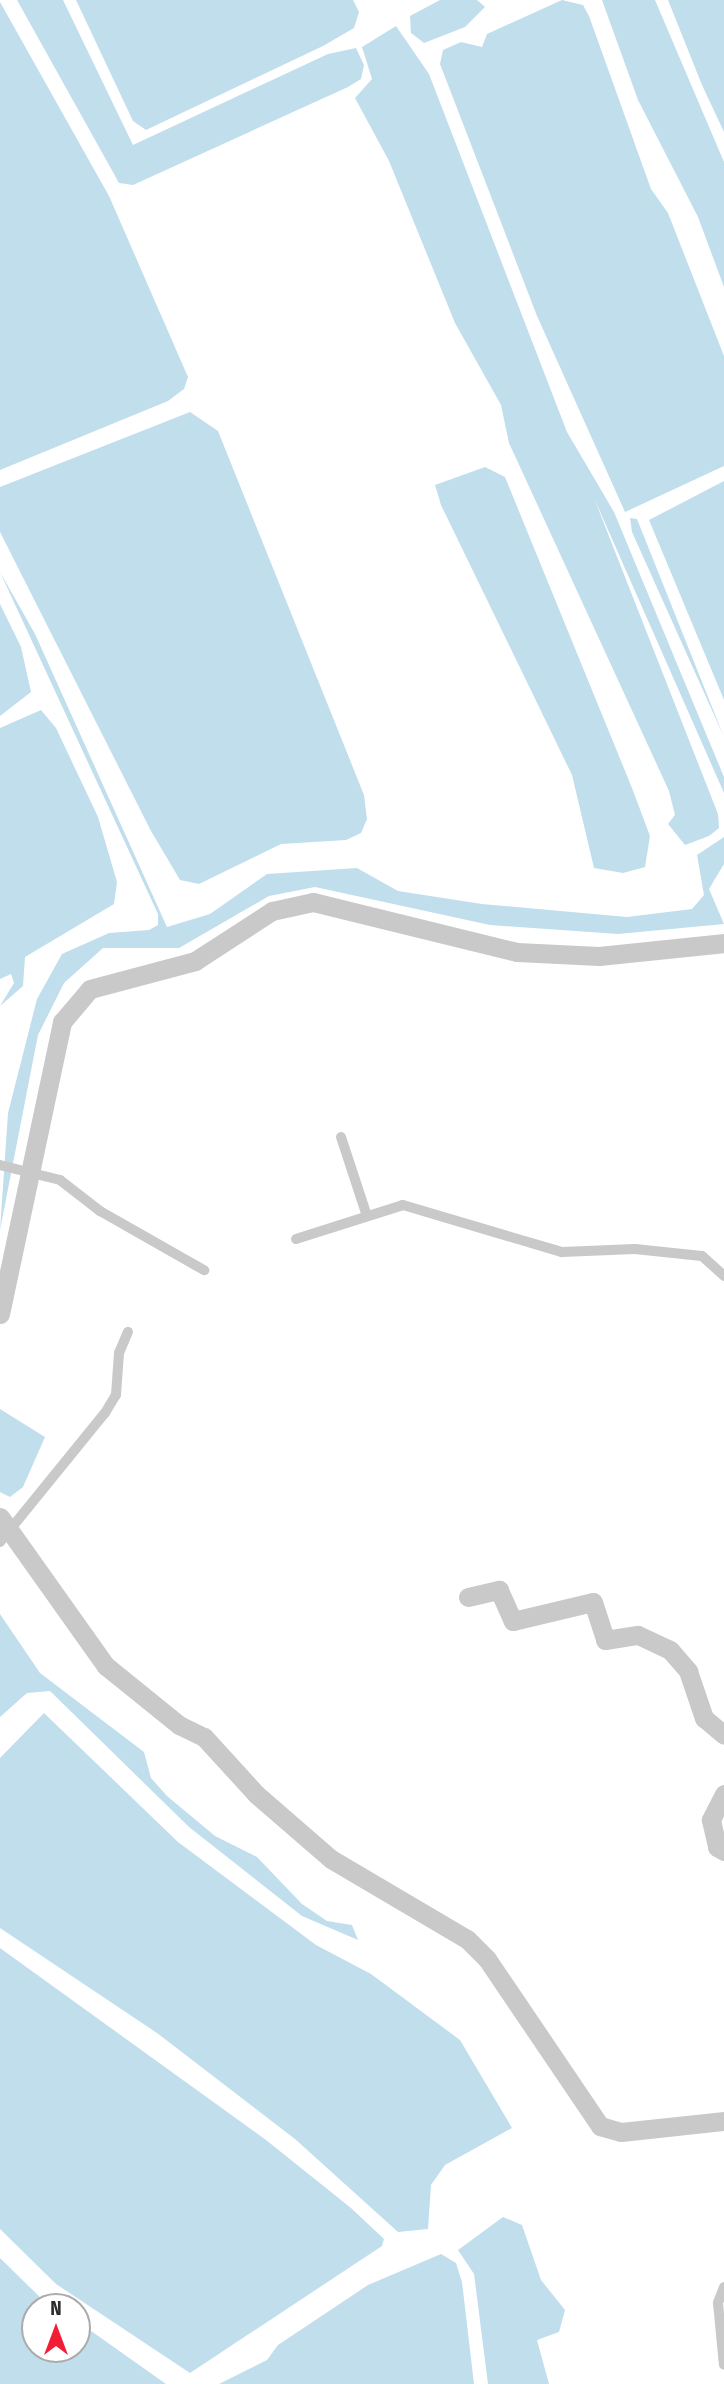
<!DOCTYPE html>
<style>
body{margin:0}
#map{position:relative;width:724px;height:2384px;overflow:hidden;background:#fff;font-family:"Fira Sans Condensed",sans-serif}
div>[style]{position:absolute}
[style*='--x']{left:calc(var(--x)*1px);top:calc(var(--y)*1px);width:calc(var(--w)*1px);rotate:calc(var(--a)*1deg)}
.water>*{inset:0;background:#c1deed}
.service>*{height:10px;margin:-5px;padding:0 5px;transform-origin:5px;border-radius:5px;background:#c9c9c9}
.minor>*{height:19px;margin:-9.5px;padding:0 9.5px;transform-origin:9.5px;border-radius:9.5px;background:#c9c9c9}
span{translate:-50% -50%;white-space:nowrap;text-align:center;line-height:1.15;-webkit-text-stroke:7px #fff;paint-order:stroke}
.north{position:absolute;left:21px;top:2293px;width:70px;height:70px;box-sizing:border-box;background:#fff;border:2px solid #ababab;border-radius:50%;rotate:0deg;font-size:19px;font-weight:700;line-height:28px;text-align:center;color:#2c2c2c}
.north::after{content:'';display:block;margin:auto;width:24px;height:32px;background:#f21e36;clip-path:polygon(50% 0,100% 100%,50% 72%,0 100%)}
</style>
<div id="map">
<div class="water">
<i style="clip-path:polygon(17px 0,63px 0,133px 145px,328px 54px,356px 48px,364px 65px,361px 79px,348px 87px,133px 185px,119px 183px)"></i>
<i style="clip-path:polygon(76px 0,353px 0,359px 12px,354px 28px,323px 46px,146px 130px,133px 121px)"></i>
<i style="clip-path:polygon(440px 0,477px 0,485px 7px,465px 27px,424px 43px,411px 33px,410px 16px)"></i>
<i style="clip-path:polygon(562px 0,583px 5px,589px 16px,651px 189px,668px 213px,724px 356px,724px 466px,625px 512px,537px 316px,440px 64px,443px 50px,461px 42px,482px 47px,487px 34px)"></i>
<i style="clip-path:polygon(602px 0,655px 0,724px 162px,724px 287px,698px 217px,638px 100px)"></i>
<i style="clip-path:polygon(668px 0,724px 0,724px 132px,702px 85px)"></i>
<i style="clip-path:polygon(0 2px,109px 196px,188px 377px,184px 389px,168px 401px,0 470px)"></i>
<i style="clip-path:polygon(396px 26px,429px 74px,567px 432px,614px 512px,724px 777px,724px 793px,594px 498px,718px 814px,719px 828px,709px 836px,685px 845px,668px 824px,675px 815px,669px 791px,509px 443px,501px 405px,455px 323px,389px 161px,355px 98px,372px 79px,362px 47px)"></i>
<i style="clip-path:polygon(190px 412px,218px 431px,364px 795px,367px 819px,361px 833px,346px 840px,281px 844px,199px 884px,180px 880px,151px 831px,0 532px,0 487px)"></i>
<i style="clip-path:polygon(485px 467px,505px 477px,632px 788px,650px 836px,645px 867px,623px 873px,594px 868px,572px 775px,441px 505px,435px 485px)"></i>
<i style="clip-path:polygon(724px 481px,724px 700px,649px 520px)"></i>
<i style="clip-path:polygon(630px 518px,637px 519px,724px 737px,632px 532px)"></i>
<i style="clip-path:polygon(0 572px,35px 634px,167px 927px,210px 914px,267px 874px,357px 868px,398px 891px,482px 904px,627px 917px,692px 909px,704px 895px,697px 855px,724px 837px,724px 864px,709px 889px,724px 924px,618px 934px,490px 925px,315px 887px,269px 896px,179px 948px,103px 948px,64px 983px,38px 1035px,0 1230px,8px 1113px,37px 999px,62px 954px,109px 933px,149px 930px,158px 925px,158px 914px)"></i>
<i style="clip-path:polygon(0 604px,21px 647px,31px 692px,0 716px)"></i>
<i style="clip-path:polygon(41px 710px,56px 728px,98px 817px,117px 882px,114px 904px,25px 957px,23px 986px,0 1006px,14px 983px,11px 974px,0 979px,0 728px)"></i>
<i style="clip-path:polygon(0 1409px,45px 1437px,23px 1487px,10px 1497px,0 1492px)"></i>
<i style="clip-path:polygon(0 1614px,40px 1673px,144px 1752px,151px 1778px,167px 1796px,215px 1836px,257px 1857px,302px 1904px,327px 1921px,352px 1925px,358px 1940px,302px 1916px,189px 1827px,50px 1691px,27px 1693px,0 1717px)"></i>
<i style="clip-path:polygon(44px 1713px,178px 1842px,316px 1945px,371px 1974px,460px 2040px,512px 2128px,445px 2165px,431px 2185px,428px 2229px,398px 2232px,295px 2139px,157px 2033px,0 1928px,0 1758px)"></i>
<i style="clip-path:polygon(0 1948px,266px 2140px,351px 2208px,384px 2239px,382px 2246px,190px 2373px,56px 2284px,0 2229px)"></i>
<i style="clip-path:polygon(503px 2217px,522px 2225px,541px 2280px,565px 2310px,559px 2332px,537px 2340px,549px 2384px,488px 2384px,474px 2274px,458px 2250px)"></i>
<i style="clip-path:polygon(441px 2254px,456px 2263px,462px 2282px,474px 2384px,219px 2384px,267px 2360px,278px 2345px,368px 2285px)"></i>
<i style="clip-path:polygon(0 2258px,50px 2307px,35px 2307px,35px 2349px,77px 2349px,77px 2321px,166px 2384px,0 2384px)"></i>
</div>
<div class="service">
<i style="--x:341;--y:1137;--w:83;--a:71.8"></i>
<i style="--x:0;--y:1165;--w:62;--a:14"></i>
<i style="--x:60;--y:1180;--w:51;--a:37.8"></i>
<i style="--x:100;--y:1211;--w:120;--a:29.6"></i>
<i style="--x:296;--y:1239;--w:112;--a:-17.6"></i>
<i style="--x:403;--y:1205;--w:166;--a:16.5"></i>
<i style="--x:562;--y:1252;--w:73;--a:-2.4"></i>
<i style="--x:635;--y:1249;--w:67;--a:6"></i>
<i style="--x:702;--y:1256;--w:30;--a:42"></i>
<i style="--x:0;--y:1542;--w:166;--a:-50.9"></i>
<i style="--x:105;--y:1413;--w:21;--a:-59"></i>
<i style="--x:116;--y:1395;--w:42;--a:-85.9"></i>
<i style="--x:119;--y:1353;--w:23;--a:-67"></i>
<i style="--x:724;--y:2287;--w:17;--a:111"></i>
<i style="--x:718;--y:2303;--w:62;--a:84.5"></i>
</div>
<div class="minor">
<i style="--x:0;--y:1314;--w:299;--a:-78"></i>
<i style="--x:62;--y:1022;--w:43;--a:-49.7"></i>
<i style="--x:90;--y:989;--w:109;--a:-14.9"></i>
<i style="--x:195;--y:961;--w:92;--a:-33"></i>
<i style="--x:272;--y:911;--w:42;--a:-12.4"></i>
<i style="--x:313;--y:902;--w:210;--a:13.8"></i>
<i style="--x:517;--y:952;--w:82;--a:2.8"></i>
<i style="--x:599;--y:956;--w:126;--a:-5.9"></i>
<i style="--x:0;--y:1517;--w:183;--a:54.6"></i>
<i style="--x:106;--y:1666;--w:94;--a:38.9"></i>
<i style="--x:179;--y:1725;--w:28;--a:26"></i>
<i style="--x:204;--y:1737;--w:77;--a:47.6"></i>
<i style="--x:256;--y:1794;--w:99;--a:40.9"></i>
<i style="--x:331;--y:1859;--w:158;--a:30.5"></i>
<i style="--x:467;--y:1939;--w:28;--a:45"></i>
<i style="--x:487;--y:1959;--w:202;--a:55.9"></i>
<i style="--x:600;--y:2126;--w:22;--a:16"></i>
<i style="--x:621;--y:2132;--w:104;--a:-6.1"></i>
<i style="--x:468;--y:1597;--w:32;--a:-13"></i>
<i style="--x:499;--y:1590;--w:34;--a:66"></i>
<i style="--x:513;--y:1621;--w:82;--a:-13.4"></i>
<i style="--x:593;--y:1602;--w:40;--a:72"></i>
<i style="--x:605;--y:1640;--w:33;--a:-9"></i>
<i style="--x:638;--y:1635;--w:35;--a:25"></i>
<i style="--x:670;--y:1650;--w:28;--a:49"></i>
<i style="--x:688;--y:1671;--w:50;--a:71.2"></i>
<i style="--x:704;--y:1718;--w:26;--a:40"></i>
<i style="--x:724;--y:1794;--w:29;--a:117"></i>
<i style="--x:711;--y:1820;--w:28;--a:77"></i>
<i style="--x:717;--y:1847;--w:8;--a:30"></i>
</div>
<div class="north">N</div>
</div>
